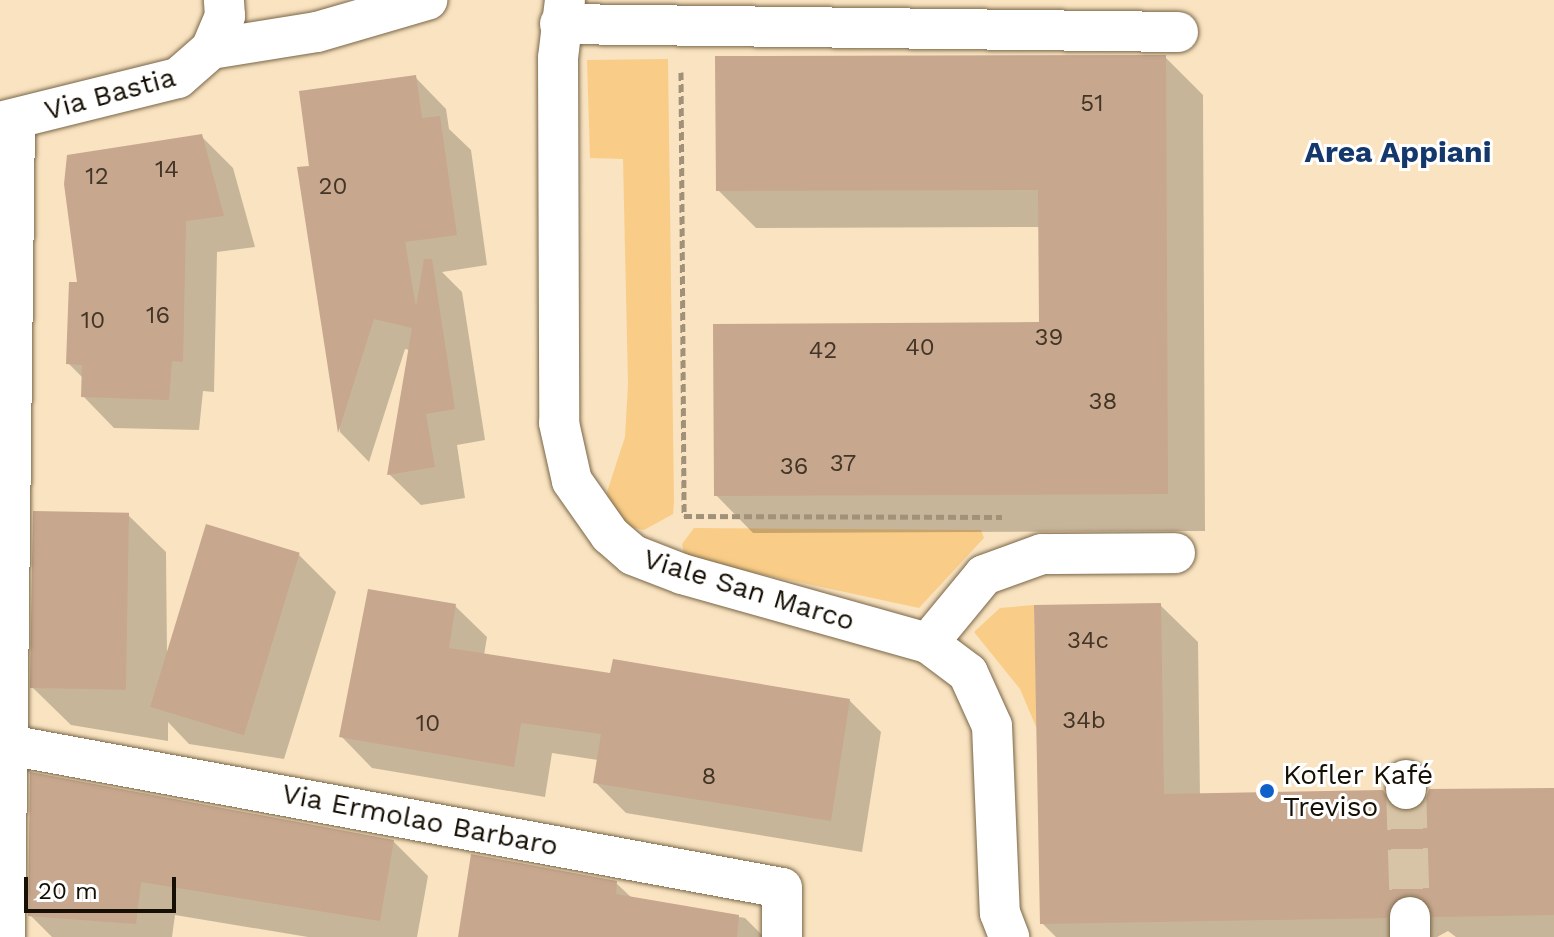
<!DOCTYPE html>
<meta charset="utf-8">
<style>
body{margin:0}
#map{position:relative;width:1554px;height:937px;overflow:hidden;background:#f9e3c1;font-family:"Work Sans",sans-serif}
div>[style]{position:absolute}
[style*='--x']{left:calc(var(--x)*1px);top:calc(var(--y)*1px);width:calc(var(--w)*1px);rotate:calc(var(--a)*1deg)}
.green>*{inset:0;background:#f9cd87}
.shadow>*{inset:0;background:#0003}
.building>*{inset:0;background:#c7a78e;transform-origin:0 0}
.street-tunnel>*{height:40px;margin-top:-20px;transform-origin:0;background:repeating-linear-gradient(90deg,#d7c3a5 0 40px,transparent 0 60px)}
.path>*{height:5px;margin-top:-2.5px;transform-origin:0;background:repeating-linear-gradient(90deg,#a19178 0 8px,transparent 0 12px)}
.roads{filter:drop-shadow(0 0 2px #796647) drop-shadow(0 0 2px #796647)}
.street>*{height:40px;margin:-20px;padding:0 20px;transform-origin:20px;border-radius:20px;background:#fff}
.dots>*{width:22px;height:22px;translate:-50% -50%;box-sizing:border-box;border:4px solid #fff;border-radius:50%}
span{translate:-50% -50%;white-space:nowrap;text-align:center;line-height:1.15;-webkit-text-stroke:6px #fff;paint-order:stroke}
.number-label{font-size:24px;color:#423526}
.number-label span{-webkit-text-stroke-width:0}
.street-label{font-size:28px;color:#160f04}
.poi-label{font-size:28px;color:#160f04}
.left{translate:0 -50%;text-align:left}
.neighbourhood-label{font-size:30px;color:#14386c;font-weight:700}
.scale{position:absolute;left:24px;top:877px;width:152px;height:36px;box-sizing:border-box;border:4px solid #160f04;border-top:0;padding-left:10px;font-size:24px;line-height:28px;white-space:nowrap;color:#160f04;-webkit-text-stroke:6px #fff;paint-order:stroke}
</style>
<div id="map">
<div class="green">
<i style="clip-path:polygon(668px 59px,674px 502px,673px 514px,644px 530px,622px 525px,610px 513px,607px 492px,625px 437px,628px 384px,623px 159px,590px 158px,587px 60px)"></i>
<i style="clip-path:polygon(694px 528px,981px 530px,984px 538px,919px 608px,696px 560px,684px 553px,682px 544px)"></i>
<i style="clip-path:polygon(1034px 605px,1037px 729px,1020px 689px,974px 632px,1000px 608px)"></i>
</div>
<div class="shadow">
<i style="clip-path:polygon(1165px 57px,1203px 95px,1205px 531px,753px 533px,716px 495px,1041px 324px,1040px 227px,756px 228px,718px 190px)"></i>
<i style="clip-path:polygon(415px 77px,446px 109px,449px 129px,471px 150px,487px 265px,442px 272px,462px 292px,485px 440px,457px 445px,465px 498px,421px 505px,389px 474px,410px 350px,405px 349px,369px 462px,340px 432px,299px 169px,311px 167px)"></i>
<i style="clip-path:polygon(201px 136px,233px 168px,255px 247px,217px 252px,214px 392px,203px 391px,199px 430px,114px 428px,83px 396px,84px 379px,68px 363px,80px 284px)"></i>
<i style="clip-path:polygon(128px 515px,166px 552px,167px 655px,299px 555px,336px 592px,284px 759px,189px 744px,168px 722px,168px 741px,71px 725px,33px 688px)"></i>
<i style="clip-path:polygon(1160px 605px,1198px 642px,1200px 796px,1382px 792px,1404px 813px,1554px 790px,1554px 937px,1456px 937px,1448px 931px,1437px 937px,1056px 937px,1042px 923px)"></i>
<i style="clip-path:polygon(455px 606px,487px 637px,484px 655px,612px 676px,850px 701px,881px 732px,862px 852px,626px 813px,595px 782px,598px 760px,552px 753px,545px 797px,372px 768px,341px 736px)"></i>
<i style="clip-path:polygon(32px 775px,394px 842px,428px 876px,417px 937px,308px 937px,175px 915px,172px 937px,52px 937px,30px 915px)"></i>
<i style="clip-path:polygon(616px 883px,633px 899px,745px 918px,764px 937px,460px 937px)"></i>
</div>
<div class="building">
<i style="clip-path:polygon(1166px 55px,1168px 494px,714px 496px,713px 324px,1039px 322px,1038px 190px,716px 191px,715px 56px)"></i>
<i style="clip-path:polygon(416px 75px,422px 118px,440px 116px,457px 235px,405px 242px,416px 307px,424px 259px,432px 259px,455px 409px,426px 414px,435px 467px,387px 475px,412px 328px,374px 319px,338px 433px,297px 167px,309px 166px,299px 91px)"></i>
<i style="clip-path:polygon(202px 134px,224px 216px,186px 221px,183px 362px,172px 361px,169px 400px,81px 397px,82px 365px,66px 364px,69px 282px,77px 282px,64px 184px,67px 155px)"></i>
<i style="left:33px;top:511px;width:96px;height:177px;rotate:1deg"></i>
<i style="left:206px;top:524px;width:98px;height:191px;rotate:17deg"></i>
<i style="clip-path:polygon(368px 589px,456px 604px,449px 648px,610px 673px,613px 659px,850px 699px,831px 821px,593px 783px,601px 734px,521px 723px,514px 767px,339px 737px)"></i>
<i style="clip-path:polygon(1161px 603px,1164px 794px,1383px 790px,1394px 808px,1407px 812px,1425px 801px,1429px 789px,1554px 788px,1554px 915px,1433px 917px,1422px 898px,1409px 894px,1391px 905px,1387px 918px,1040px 924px,1034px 605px)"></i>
<i style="clip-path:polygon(30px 772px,394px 840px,380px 921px,141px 882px,136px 924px,28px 916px)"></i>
<i style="clip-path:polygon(471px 854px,617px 881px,616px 894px,739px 915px,737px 937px,458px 937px)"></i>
</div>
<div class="street-tunnel">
<i style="--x:1406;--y:789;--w:128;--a:88.2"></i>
</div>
<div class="path">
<i style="--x:681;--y:72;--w:444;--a:89.6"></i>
<i style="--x:684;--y:516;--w:318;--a:0.2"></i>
</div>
<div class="roads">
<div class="street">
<i style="--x:565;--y:0;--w:58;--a:96.9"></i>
<i style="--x:558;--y:58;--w:365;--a:89.8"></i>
<i style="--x:559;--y:423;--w:59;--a:77.4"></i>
<i style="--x:572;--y:481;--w:66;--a:54.9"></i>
<i style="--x:610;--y:535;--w:30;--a:41"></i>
<i style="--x:633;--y:555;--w:53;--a:21.2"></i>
<i style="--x:682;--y:574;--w:255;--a:15.7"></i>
<i style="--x:928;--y:643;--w:50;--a:36.9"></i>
<i style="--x:968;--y:673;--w:58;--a:65.6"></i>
<i style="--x:992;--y:726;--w:187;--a:87.6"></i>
<i style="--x:1000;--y:913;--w:26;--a:69"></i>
<i style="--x:560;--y:24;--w:618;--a:0.74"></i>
<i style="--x:211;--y:49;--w:107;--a:-9.1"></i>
<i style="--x:317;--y:32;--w:115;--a:-16.2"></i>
<i style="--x:0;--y:122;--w:183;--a:-13.9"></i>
<i style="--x:178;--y:78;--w:44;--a:-41.3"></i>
<i style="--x:211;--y:49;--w:36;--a:-67"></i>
<i style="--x:225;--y:16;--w:16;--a:-94"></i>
<i style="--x:928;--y:643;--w:88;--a:-50.5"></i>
<i style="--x:984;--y:575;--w:62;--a:-19.9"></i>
<i style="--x:1042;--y:554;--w:133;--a:-0.4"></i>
<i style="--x:9;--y:745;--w:786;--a:10.48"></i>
<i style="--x:782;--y:888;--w:49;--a:90"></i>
<i style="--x:1406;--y:780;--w:9;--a:90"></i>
<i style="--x:1410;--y:917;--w:20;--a:90"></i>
<i style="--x:5;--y:937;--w:818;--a:-89.3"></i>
</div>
</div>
<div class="dots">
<i style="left:1267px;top:791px;background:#1060ca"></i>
</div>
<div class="number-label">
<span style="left:1092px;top:104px">51</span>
<span style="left:167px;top:170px">14</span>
<span style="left:97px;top:177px">12</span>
<span style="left:333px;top:187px">20</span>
<span style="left:158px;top:316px">16</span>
<span style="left:93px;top:321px">10</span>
<span style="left:1049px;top:338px">39</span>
<span style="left:920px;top:348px">40</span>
<span style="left:823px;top:351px">42</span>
<span style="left:1103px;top:402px">38</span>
<span style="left:843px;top:464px">37</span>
<span style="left:794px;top:467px">36</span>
<span style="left:1088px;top:641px">34c</span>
<span style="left:1084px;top:721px">34b</span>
<span style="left:428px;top:724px">10</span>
<span style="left:709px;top:777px">8</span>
</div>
<div class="street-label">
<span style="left:110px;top:94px;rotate:-15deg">Via Bastia</span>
<span style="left:749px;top:590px;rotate:17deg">Viale San Marco</span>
<span style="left:420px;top:820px;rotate:11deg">Via Ermolao Barbaro</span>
</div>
<div class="poi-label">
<span class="left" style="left:1283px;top:791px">Kofler Kafé<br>Treviso</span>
</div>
<div class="neighbourhood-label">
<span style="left:1398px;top:152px">Area Appiani</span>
</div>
<div class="scale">20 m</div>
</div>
